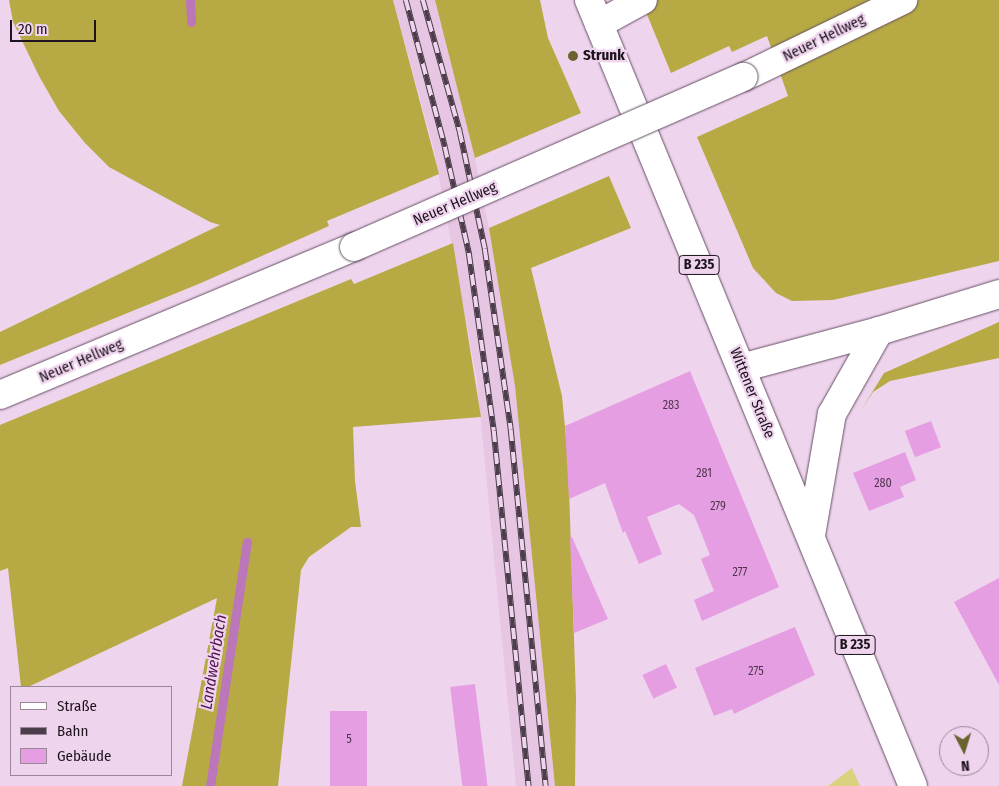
<!DOCTYPE html>
<meta charset="utf-8">
<style>
body{margin:0}
#map{position:relative;width:999px;height:786px;overflow:hidden;background:#efd4ed;font-family:"Fira Sans Condensed",sans-serif}
div>[style]{position:absolute}
[style*='--x']{left:calc(var(--x)*1px);top:calc(var(--y)*1px);width:calc(var(--w)*1px);rotate:calc(var(--a)*1deg)}
.built>*{inset:0;background:#e7c6e4}
.green>*{inset:0;background:#dbd17f}
.forest>*{inset:0;background:#b7aa44}
.stream>*{height:9px;margin:-4.5px;padding:0 4.5px;transform-origin:4.5px;border-radius:4.5px;background:#bc77ba}
.building>*{inset:0;background:#e69ee3;transform-origin:0 0}
.roads{filter:drop-shadow(0 0 1px #654f64) drop-shadow(0 0 1px #654f64)}
.minor>*{height:28px;margin:-14px;padding:0 14px;transform-origin:14px;border-radius:14px;background:#fff}
.major>*{height:28px;margin:-14px;padding:0 14px;transform-origin:14px;border-radius:14px;background:#fff}
.rail>*{height:5.5px;margin-top:-2.75px;transform-origin:0;background:repeating-linear-gradient(90deg,#efd4ed 0 11px,#4b3e4a 0 22px);box-sizing:border-box;border-block:1px solid #4b3e4a}
.bridges{filter:drop-shadow(0 0 1px #654f64) drop-shadow(0 0 1px #654f64)}
.major-bridge>*{height:28px;margin:-14px;padding:0 14px;transform-origin:14px;border-radius:14px;background:#fff}
.dots>*{width:14px;height:14px;translate:-50% -50%;box-sizing:border-box;border:2px solid #efd4ed;border-radius:50%}
span{translate:-50% -50%;white-space:nowrap;text-align:center;line-height:1.15;-webkit-text-stroke:4.5px #efd4ed;paint-order:stroke}
.number-label{font-size:12px;color:#4f364e}
.number-label span{-webkit-text-stroke-width:0}
.shield-label span{padding:1px 4px;background:#efd4ed;border:1px solid;border-radius:4px;-webkit-text-stroke-width:0}
.shield-label{font-size:14px;color:#1d141d;font-weight:700}
.street-label{font-size:15px;color:#1d141d}
.poi-label{font-size:15px;color:#1d141d;font-weight:700}
.left{translate:0 -50%;text-align:left}
.water-label{font-size:16px;color:#501050;font-style:italic}
.legend{position:absolute;left:10px;top:686px;width:162px;height:90px;box-sizing:border-box;background:#efd4ed;border:1px solid #9b879a;margin:0;padding:6px 9px;list-style:none;font-size:15px;color:#1d141d}
.legend li{display:flex;align-items:center;gap:10px;height:25px}
.legend b{width:25px;border:1px solid #9b879a}
.north{position:absolute;left:939px;top:726px;width:50px;height:50px;box-sizing:border-box;background:#efd4ed;border:1px solid #9b879a;border-radius:50%;rotate:175deg;font-size:14px;font-weight:700;line-height:20px;text-align:center;color:#1d141d}
.north::after{content:'';display:block;margin:auto;width:18px;height:22px;background:#6a6330;clip-path:polygon(50% 0,100% 100%,50% 72%,0 100%)}
.scale{position:absolute;left:10px;top:20px;width:86px;height:22px;box-sizing:border-box;border:2px solid #1d141d;border-top:0;padding-left:6px;font-size:15px;line-height:18px;white-space:nowrap;color:#1d141d;-webkit-text-stroke:4px #efd4ed;paint-order:stroke}
</style>
<div id="map">
<div class="built">
<i style="clip-path:polygon(393px 0,435px 0,470px 133px,499px 279px,515px 386px,555px 786px,516px 786px,477px 381px,434px 150px)"></i>
</div>
<div class="green">
<i style="clip-path:polygon(852px 768px,860px 786px,828px 786px)"></i>
</div>
<div class="forest">
<i style="clip-path:polygon(9px 0,393px 0,439px 174px,327px 221px,329px 226px,201px 283px,0 365px,0 332px,220px 225px,210px 222px,109px 167px,85px 143px,59px 111px,39px 76px,13px 22px)"></i>
<i style="clip-path:polygon(435px 0,540px 0,548px 38px,581px 113px,475px 158px)"></i>
<i style="clip-path:polygon(641px 0,999px 0,999px 261px,833px 300px,792px 301px,776px 293px,753px 268px,697px 137px,788px 96px,767px 36px,732px 52px,729px 46px,671px 73px)"></i>
<i style="clip-path:polygon(609px 176px,631px 228px,531px 268px,562px 396px,568px 459px,576px 698px,575px 786px,555px 786px,515px 386px,489px 228px)"></i>
<i style="clip-path:polygon(453px 243px,481px 417px,353px 427px,355px 481px,361px 527px,351px 527px,309px 557px,301px 570px,278px 786px,182px 786px,217px 598px,28px 687px,21px 687px,8px 568px,0 571px,0 425px,351px 279px,354px 284px)"></i>
<i style="clip-path:polygon(999px 322px,999px 358px,890px 381px,873px 392px,860px 412px,884px 373px)"></i>
</div>
<div class="stream">
<i style="--x:190;--y:0;--w:22;--a:87"></i>
<i style="--x:210;--y:786;--w:247;--a:-81.4"></i>
</div>
<div class="building">
<i style="clip-path:polygon(690px 371px,779px 587px,702px 621px,694px 600px,714px 591px,701px 559px,710px 555px,694px 515px,679px 504px,647px 517px,662px 554px,639px 564px,625px 531px,623px 533px,605px 483px,569px 499px,565px 426px)"></i>
<i style="left:931px;top:421px;width:28px;height:28px;rotate:69deg"></i>
<i style="clip-path:polygon(905px 452px,916px 480px,900px 487px,904px 497px,869px 511px,853px 473px)"></i>
<i style="clip-path:polygon(572px 537px,608px 619px,574px 633px,570px 538px)"></i>
<i style="clip-path:polygon(999px 578px,999px 685px,954px 602px)"></i>
<i style="clip-path:polygon(795px 627px,815px 675px,734px 714px,732px 709px,714px 716px,695px 668px)"></i>
<i style="left:666px;top:664px;width:26px;height:26px;rotate:65deg"></i>
<i style="left:475px;top:684px;width:103px;height:25px;rotate:83deg"></i>
<i style="left:367px;top:711px;width:75px;height:37px;rotate:90deg"></i>
</div>
<div class="roads">
<div class="minor">
<i style="--x:599;--y:24;--w:50;--a:-28.6"></i>
</div>
<div class="major">
<i style="--x:589;--y:0;--w:850;--a:67.6"></i>
<i style="--x:744;--y:77;--w:177;--a:-25.8"></i>
<i style="--x:741;--y:368;--w:143;--a:-15"></i>
<i style="--x:879;--y:331;--w:126;--a:-17.1"></i>
<i style="--x:0;--y:395;--w:384;--a:-22.7"></i>
<i style="--x:811;--y:535;--w:123;--a:-80.2"></i>
<i style="--x:832;--y:414;--w:95;--a:-60.5"></i>
</div>
</div>
<div class="rail">
<i style="--x:406;--y:0;--w:152;--a:75.1"></i>
<i style="--x:445;--y:147;--w:109;--a:77.2"></i>
<i style="--x:469;--y:253;--w:180;--a:82"></i>
<i style="--x:494;--y:431;--w:357;--a:84.4"></i>
<i style="--x:423;--y:0;--w:137;--a:74.3"></i>
<i style="--x:460;--y:132;--w:120;--a:77.9"></i>
<i style="--x:485;--y:249;--w:183;--a:81.8"></i>
<i style="--x:511;--y:430;--w:358;--a:84.4"></i>
</div>
<div class="bridges">
<div class="major-bridge">
<i style="--x:354;--y:247;--w:425;--a:-23.6"></i>
</div>
</div>
<div class="dots">
<i style="left:573px;top:56px;background:#6a6330"></i>
</div>
<div class="number-label">
<span style="left:671px;top:406px">283</span>
<span style="left:704px;top:474px">281</span>
<span style="left:883px;top:484px">280</span>
<span style="left:718px;top:507px">279</span>
<span style="left:740px;top:573px">277</span>
<span style="left:756px;top:672px">275</span>
<span style="left:349px;top:740px">5</span>
</div>
<div class="shield-label">
<span style="left:699px;top:265px">B 235</span>
<span style="left:855px;top:645px">B 235</span>
</div>
<div class="street-label">
<span style="left:824px;top:38px;rotate:-26deg">Neuer Hellweg</span>
<span style="left:455px;top:204px;rotate:-23deg">Neuer Hellweg</span>
<span style="left:81px;top:361px;rotate:-23deg">Neuer Hellweg</span>
<span style="left:752px;top:393px;rotate:68deg">Wittener Straße</span>
</div>
<div class="poi-label">
<span class="left" style="left:583px;top:56px">Strunk</span>
</div>
<div class="water-label">
<span style="left:214px;top:662px;rotate:-81deg">Landwehrbach</span>
</div>
<ul class="legend">
<li><b style="height:6px;background:#fff"></b>Straße</li>
<li><b style="height:6px;background:#4b3e4a"></b>Bahn</li>
<li><b style="height:14px;background:#e69ee3"></b>Gebäude</li>
</ul>
<div class="north">N</div>
<div class="scale">20 m</div>
</div>
